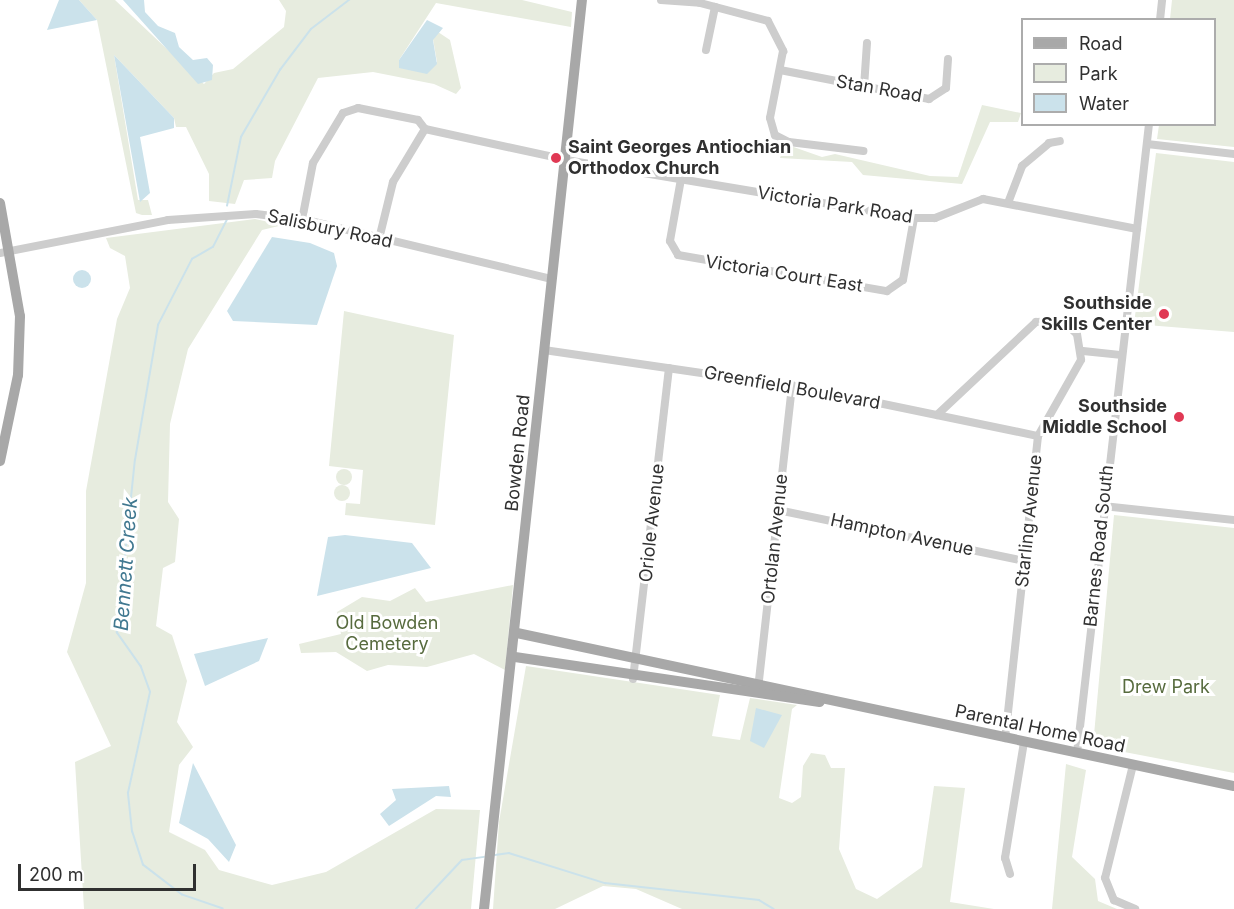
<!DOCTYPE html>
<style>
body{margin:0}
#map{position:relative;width:1234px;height:909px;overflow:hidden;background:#fff;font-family:Inter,sans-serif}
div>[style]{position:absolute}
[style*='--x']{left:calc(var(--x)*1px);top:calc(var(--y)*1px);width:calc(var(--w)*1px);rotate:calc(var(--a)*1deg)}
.green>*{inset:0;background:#e7ecdf}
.round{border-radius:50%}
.water>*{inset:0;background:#cbe2eb}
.stream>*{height:1.5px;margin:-0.75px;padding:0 0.75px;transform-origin:0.75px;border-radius:0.75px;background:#cbe2eb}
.minor>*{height:8px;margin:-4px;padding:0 4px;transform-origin:4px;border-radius:4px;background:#cdcdcd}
.major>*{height:10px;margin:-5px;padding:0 5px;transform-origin:5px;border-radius:5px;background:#a8a8a8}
.dots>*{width:16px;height:16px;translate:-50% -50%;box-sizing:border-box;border:3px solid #fff;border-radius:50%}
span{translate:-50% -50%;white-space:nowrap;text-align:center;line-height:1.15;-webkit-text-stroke:6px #fff;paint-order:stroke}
.street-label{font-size:18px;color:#303030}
.poi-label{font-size:18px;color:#303030;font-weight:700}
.left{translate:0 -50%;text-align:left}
.right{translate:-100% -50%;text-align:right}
.park-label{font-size:18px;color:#576b3e}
.water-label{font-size:20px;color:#407890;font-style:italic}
.legend{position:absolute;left:1021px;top:18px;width:195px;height:108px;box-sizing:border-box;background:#fff;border:2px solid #acacac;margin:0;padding:8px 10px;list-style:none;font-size:18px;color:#303030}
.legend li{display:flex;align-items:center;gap:12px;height:30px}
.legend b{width:30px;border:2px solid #acacac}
.scale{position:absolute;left:18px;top:864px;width:178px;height:27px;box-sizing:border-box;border:3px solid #303030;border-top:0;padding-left:8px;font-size:18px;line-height:21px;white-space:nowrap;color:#303030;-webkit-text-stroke:4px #fff;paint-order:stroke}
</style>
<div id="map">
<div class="green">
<i style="clip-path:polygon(79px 0,115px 0,204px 84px,214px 73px,233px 69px,284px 27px,286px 11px,279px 0,522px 0,572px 12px,571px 27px,436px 3px,399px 60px,437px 62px,433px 39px,438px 32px,450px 40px,461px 88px,456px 94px,434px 84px,373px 72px,318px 78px,275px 161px,272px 178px,244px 180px,235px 204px,209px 201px,209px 174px,186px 127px,176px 127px,174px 118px,114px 55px,138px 200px,148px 200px,152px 215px,142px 215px,136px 213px,97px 20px)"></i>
<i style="clip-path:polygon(1172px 0,1234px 0,1234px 147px,1157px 139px,1159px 125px,1214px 124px,1214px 20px,1170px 19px)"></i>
<i style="clip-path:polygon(982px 105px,1021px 113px,1018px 122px,990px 122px,962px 184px,863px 175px,852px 162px,780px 158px,785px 144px,822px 157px,835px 154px,930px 176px,958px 177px)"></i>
<i style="clip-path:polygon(1156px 153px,1234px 162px,1234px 332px,1134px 324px)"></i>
<i style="clip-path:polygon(255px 219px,283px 225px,262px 230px,188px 349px,170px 424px,168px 502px,179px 519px,175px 562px,163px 568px,156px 626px,172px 635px,187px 681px,177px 722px,193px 747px,179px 765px,169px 832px,205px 850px,219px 870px,272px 885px,326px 872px,436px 809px,480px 810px,471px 909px,84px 909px,75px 762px,111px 746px,67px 652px,86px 583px,86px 491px,117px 319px,130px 288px,125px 256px,110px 248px,106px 238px)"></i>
<i style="clip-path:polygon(344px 311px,454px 335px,435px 525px,345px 515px,346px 503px,360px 504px,363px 470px,329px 466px)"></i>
<i class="round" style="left:336px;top:469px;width:16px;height:16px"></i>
<i class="round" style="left:334px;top:485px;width:16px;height:16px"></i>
<i style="clip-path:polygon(1114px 515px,1234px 528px,1234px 773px,1093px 746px)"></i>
<i style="clip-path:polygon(513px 585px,505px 670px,474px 654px,427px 667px,388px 665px,367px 671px,336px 652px,301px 653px,299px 644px,341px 634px,337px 612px,362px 597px,390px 601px,415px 588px,426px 602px)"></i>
<i style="clip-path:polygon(526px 666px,720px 695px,712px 736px,740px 740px,750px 698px,797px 705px,792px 709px,779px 798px,792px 803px,801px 797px,803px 766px,811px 753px,825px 755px,831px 768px,845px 768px,839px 849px,856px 889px,877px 899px,922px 867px,934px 786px,965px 788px,950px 902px,994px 909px,682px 909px,636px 889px,603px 886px,555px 909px,493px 909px,499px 822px)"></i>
<i style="clip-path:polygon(1066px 764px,1086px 770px,1072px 857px,1095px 879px,1098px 901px,1117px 909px,1052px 909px)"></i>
</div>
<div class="water">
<i style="clip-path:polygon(59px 0,79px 0,97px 20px,47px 30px)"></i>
<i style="clip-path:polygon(123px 0,144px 0,145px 12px,158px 26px,175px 33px,179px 47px,193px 60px,207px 58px,213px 65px,212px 80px,198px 84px)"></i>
<i style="clip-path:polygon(427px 20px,443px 28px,433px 40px,437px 64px,427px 74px,399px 68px,399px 60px)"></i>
<i style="clip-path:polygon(114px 55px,174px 118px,174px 128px,140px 137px,150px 193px,140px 202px)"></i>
<i style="clip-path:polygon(272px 237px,310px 243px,334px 253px,337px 266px,317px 325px,233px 321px,227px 311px)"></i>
<i class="round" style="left:73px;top:270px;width:18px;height:18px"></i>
<i style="clip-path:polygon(345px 535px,412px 543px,431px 568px,317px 596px,328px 537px)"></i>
<i style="clip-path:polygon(268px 638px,259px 661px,205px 686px,194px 654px)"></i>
<i style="clip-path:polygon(756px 708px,782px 715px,764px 748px,750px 741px)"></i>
<i style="clip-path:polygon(193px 763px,236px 845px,229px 862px,208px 839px,179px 823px)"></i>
<i style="clip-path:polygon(449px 786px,451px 797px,436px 796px,389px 826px,380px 814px,396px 800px,392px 789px)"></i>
</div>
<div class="stream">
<i style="--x:227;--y:206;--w:70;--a:-78.5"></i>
<i style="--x:241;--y:137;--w:78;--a:-59.8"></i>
<i style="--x:280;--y:70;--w:51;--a:-52.9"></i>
<i style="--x:311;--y:29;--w:48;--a:-37.3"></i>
<i style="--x:495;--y:855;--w:14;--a:-8"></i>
<i style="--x:509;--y:853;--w:101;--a:17.4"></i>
<i style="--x:605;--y:883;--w:155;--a:6.3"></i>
<i style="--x:759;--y:900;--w:17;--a:31"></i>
<i style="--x:223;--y:909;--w:43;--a:-161.1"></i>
<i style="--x:182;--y:895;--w:49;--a:-142.4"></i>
<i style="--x:143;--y:865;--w:35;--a:-108"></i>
<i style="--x:132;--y:832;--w:39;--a:-96"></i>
<i style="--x:128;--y:793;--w:103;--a:-77.7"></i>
<i style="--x:150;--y:692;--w:27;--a:-110"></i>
<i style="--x:141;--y:667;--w:42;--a:-125.2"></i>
<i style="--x:117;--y:633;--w:174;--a:-84.1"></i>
<i style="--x:135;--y:460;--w:137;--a:-80.3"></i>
<i style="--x:158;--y:325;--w:74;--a:-62.7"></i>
<i style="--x:192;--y:259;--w:24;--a:-30"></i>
<i style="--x:213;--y:247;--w:30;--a:-63"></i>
<i style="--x:416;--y:909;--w:67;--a:-46.8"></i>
<i style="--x:462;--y:860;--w:22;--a:-8"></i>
</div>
<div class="minor">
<i style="--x:661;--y:0;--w:39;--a:4"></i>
<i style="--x:700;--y:3;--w:70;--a:14.8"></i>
<i style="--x:768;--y:21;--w:34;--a:63"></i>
<i style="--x:783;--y:51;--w:68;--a:101"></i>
<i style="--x:770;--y:118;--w:18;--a:74"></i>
<i style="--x:775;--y:135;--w:16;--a:27"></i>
<i style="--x:789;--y:142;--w:75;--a:6.9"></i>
<i style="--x:1160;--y:20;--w:20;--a:-84"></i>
<i style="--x:706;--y:50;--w:44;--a:-78.2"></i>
<i style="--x:780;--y:70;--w:152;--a:11"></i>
<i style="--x:929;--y:99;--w:20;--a:-33"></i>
<i style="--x:946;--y:88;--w:29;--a:-86"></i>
<i style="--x:864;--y:87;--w:44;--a:-86.1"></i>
<i style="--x:425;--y:129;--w:150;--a:12.3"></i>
<i style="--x:572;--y:161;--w:347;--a:9.5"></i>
<i style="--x:914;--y:218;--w:21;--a:0"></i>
<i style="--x:935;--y:218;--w:52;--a:-21.6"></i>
<i style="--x:983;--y:199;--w:157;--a:11"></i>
<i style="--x:1147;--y:144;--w:88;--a:6.6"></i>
<i style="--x:681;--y:179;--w:63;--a:100.1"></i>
<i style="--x:670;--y:241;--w:16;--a:60"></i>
<i style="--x:678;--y:255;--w:212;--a:9.8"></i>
<i style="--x:887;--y:291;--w:19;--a:-35"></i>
<i style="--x:903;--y:280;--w:63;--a:-79.9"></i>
<i style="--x:1008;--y:203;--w:40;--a:-69"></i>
<i style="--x:1022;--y:166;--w:35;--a:-40"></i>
<i style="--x:1049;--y:143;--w:11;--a:-10"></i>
<i style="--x:302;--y:220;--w:58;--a:-79.1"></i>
<i style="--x:313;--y:163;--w:58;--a:-59"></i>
<i style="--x:343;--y:113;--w:16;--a:-18"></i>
<i style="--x:358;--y:108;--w:61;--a:11.3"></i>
<i style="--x:418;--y:120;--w:11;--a:52"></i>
<i style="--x:379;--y:239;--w:59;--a:-76.2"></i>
<i style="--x:393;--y:182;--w:62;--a:-58.9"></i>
<i style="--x:0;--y:253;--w:171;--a:-11.1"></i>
<i style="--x:168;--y:220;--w:88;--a:-3.9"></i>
<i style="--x:256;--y:214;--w:50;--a:6.8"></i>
<i style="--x:306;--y:220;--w:253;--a:13.5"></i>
<i style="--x:544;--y:350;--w:270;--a:8.3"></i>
<i style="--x:811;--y:389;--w:232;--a:11.7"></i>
<i style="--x:1083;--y:351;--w:37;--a:6"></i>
<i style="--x:937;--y:415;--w:136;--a:-43.2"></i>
<i style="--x:1036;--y:322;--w:27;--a:-2"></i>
<i style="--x:1063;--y:321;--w:19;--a:43"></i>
<i style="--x:1077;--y:334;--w:26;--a:81"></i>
<i style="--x:1081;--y:360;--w:87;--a:119.5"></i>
<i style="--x:1038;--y:436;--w:304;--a:96.2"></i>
<i style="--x:1103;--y:506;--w:132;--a:6.1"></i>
<i style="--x:778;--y:510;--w:252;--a:11.7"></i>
<i style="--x:633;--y:679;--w:313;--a:-83.4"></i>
<i style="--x:758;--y:689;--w:306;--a:-83.6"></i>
<i style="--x:1077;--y:753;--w:633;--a:-83.47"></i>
<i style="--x:1133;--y:765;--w:116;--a:103.9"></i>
<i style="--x:1105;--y:878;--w:24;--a:68"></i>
<i style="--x:1114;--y:900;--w:23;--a:23"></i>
<i style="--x:1010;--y:874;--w:17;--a:-107"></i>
<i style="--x:1005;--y:858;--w:118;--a:-80.7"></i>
</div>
<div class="major">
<i style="--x:0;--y:203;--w:115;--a:80"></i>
<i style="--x:20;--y:316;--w:59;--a:91.9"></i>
<i style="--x:18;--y:375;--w:88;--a:101.8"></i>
<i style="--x:517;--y:633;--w:733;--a:12.05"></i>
<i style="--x:515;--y:657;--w:308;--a:8.4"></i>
<i style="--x:484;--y:909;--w:914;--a:-83.85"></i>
</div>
<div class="dots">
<i style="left:556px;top:158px;background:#e03954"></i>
<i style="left:1164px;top:314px;background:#e03954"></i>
<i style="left:1179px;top:417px;background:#e03954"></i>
</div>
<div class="street-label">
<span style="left:879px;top:89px;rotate:10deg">Stan Road</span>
<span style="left:835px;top:205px;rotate:9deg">Victoria Park Road</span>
<span style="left:330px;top:229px;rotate:12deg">Salisbury Road</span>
<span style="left:784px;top:274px;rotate:9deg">Victoria Court East</span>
<span style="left:792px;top:388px;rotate:10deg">Greenfield Boulevard</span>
<span style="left:518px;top:453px;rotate:-84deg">Bowden Road</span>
<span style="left:1029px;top:521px;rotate:-84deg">Starling Avenue</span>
<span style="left:652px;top:523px;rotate:-84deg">Oriole Avenue</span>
<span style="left:902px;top:535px;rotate:12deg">Hampton Avenue</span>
<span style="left:775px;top:539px;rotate:-84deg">Ortolan Avenue</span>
<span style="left:1099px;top:546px;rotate:-84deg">Barnes Road South</span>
<span style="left:1040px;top:729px;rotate:12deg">Parental Home Road</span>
</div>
<div class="poi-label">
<span class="left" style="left:568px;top:158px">Saint Georges Antiochian<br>Orthodox Church</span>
<span class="right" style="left:1152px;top:314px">Southside<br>Skills Center</span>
<span class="right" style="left:1167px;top:417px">Southside<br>Middle School</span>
</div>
<div class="park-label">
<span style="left:387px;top:634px">Old Bowden<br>Cemetery</span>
<span style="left:1166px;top:687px">Drew Park</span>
</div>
<div class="water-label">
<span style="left:126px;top:564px;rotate:-86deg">Bennett Creek</span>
</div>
<ul class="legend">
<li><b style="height:8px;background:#a8a8a8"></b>Road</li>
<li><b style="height:16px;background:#e7ecdf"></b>Park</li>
<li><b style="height:16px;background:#cbe2eb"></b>Water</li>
</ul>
<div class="scale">200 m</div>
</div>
